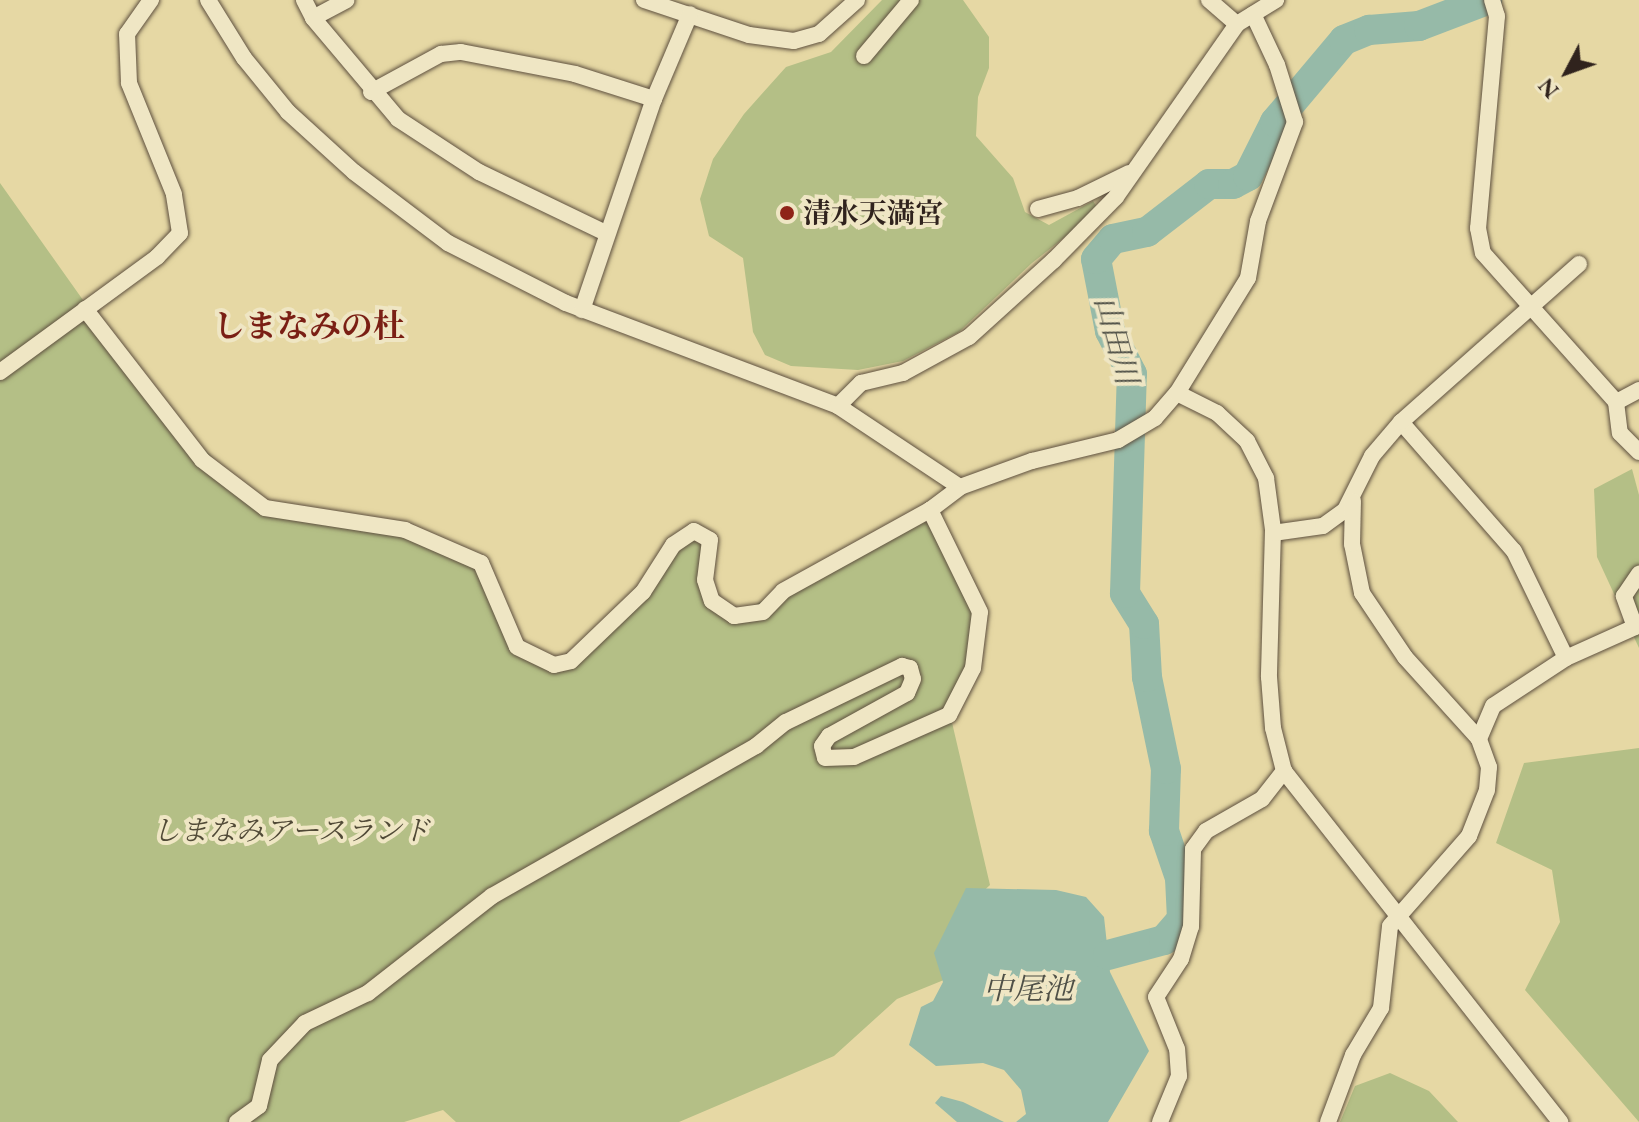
<!DOCTYPE html>
<meta charset="utf-8">
<style>
body{margin:0}
#map{position:relative;width:1639px;height:1122px;overflow:hidden;background:#e6d8a4;font-family:"EB Garamond","Noto Serif JP",serif}
div>[style]{position:absolute}
[style*='--x']{left:calc(var(--x)*1px);top:calc(var(--y)*1px);width:calc(var(--w)*1px);rotate:calc(var(--a)*1deg)}
.green>*{inset:0;background:#b4bf86}
.water>*{inset:0;background:#96baa8}
.river>*{height:30px;margin:-15px;padding:0 15px;transform-origin:15px;border-radius:15px;background:#96baa8}
.roads{filter:drop-shadow(0 0 2px #5e503f) drop-shadow(0 0 2px #5e503f)}
.minor>*{height:16px;margin:-8px;padding:0 8px;transform-origin:8px;border-radius:8px;background:#efe6c4}
.dots>*{width:22px;height:22px;translate:-50% -50%;box-sizing:border-box;border:4px solid #efe6c4;border-radius:50%}
span{translate:-50% -50%;white-space:nowrap;text-align:center;line-height:1.15;-webkit-text-stroke:8px #efe6c4;paint-order:stroke}
.poi-label{font-size:28px;color:#30231d;font-weight:700}
.left{translate:0 -50%;text-align:left}
.park-label{font-size:28px;color:#514a37;font-style:italic}
.water-label{font-size:30px;color:#4f5047;font-style:italic}
.quarter-label{font-size:32px;color:#7a1f14;font-weight:700}
.north{position:absolute;left:1527px;top:32px;width:80px;height:80px;-webkit-text-stroke:6px #efe6c4;paint-order:stroke;rotate:229deg;font-size:22px;font-weight:700;line-height:32px;text-align:center;color:#30231d}
.north::after{content:'';display:block;margin:auto;width:28px;height:36px;background:#30231d;clip-path:polygon(50% 0,100% 100%,50% 72%,0 100%)}
</style>
<div id="map">
<div class="green">
<i style="clip-path:polygon(882px 0,963px 0,989px 37px,989px 68px,978px 97px,976px 136px,1013px 178px,1025px 212px,1049px 225px,1093px 201px,1099px 210px,1032px 263px,959px 332px,903px 361px,858px 370px,791px 366px,765px 355px,753px 332px,743px 258px,709px 236px,700px 199px,713px 159px,744px 114px,786px 67px,831px 52px)"></i>
<i style="clip-path:polygon(0 183px,156px 403px,265px 508px,422px 537px,481px 563px,508px 635px,554px 664px,599px 635px,694px 531px,709px 539px,705px 580px,734px 616px,930px 510px,980px 612px,973px 668px,950px 714px,990px 885px,974px 900px,971px 969px,897px 999px,834px 1056px,679px 1122px,456px 1122px,443px 1110px,404px 1122px,0 1122px)"></i>
<i style="clip-path:polygon(1632px 469px,1639px 495px,1639px 648px,1597px 557px,1594px 489px)"></i>
<i style="clip-path:polygon(1639px 748px,1639px 1122px,1525px 990px,1560px 922px,1552px 870px,1496px 843px,1524px 763px)"></i>
<i style="clip-path:polygon(1390px 1073px,1429px 1091px,1458px 1122px,1340px 1122px,1355px 1086px)"></i>
</div>
<div class="water">
<i style="clip-path:polygon(966px 888px,1056px 890px,1086px 897px,1104px 917px,1110px 972px,1149px 1051px,1108px 1122px,1016px 1122px,1026px 1114px,1021px 1090px,1004px 1070px,983px 1063px,936px 1066px,909px 1045px,921px 1007px,933px 1001px,943px 982px,934px 953px)"></i>
<i style="clip-path:polygon(941px 1096px,963px 1102px,1004px 1122px,957px 1122px,935px 1103px)"></i>
</div>
<div class="river">
<i style="--x:1108;--y:955;--w:58;--a:-15"></i>
<i style="--x:1164;--y:940;--w:28;--a:-49"></i>
<i style="--x:1182;--y:919;--w:41;--a:-92.8"></i>
<i style="--x:1180;--y:878;--w:50;--a:-108.8"></i>
<i style="--x:1164;--y:831;--w:62;--a:-88.2"></i>
<i style="--x:1166;--y:769;--w:94;--a:-101.7"></i>
<i style="--x:1147;--y:677;--w:53;--a:-93.2"></i>
<i style="--x:1144;--y:624;--w:36;--a:-122"></i>
<i style="--x:1125;--y:593;--w:219;--a:-88.2"></i>
<i style="--x:1132;--y:374;--w:48;--a:-117.1"></i>
<i style="--x:1110;--y:331;--w:73;--a:-101"></i>
<i style="--x:1096;--y:259;--w:26;--a:-50"></i>
<i style="--x:1113;--y:239;--w:35;--a:-12"></i>
<i style="--x:1147;--y:232;--w:78;--a:-37.7"></i>
<i style="--x:1209;--y:184;--w:24;--a:0"></i>
<i style="--x:1233;--y:184;--w:17;--a:-28"></i>
<i style="--x:1248;--y:176;--w:60;--a:-63.4"></i>
<i style="--x:1275;--y:122;--w:107;--a:-49.9"></i>
<i style="--x:1344;--y:40;--w:27;--a:-22"></i>
<i style="--x:1369;--y:30;--w:50;--a:-4.6"></i>
<i style="--x:1419;--y:26;--w:73;--a:-20.9"></i>
</div>
<div class="roads">
<div class="minor">
<i style="--x:208;--y:0;--w:68;--a:58.2"></i>
<i style="--x:244;--y:58;--w:70;--a:50.8"></i>
<i style="--x:288;--y:112;--w:89;--a:42.3"></i>
<i style="--x:354;--y:172;--w:118;--a:37.1"></i>
<i style="--x:448;--y:243;--w:132;--a:27"></i>
<i style="--x:566;--y:303;--w:291;--a:20.7"></i>
<i style="--x:838;--y:406;--w:146;--a:33.6"></i>
<i style="--x:304;--y:0;--w:20;--a:63"></i>
<i style="--x:313;--y:18;--w:38;--a:-28"></i>
<i style="--x:644;--y:0;--w:111;--a:18.4"></i>
<i style="--x:749;--y:35;--w:45;--a:7.6"></i>
<i style="--x:794;--y:41;--w:26;--a:-16"></i>
<i style="--x:819;--y:34;--w:51;--a:-41.8"></i>
<i style="--x:1209;--y:0;--w:37;--a:41"></i>
<i style="--x:1492;--y:0;--w:17;--a:73"></i>
<i style="--x:1497;--y:16;--w:213;--a:95.1"></i>
<i style="--x:1478;--y:228;--w:25;--a:79"></i>
<i style="--x:1483;--y:253;--w:200;--a:48.2"></i>
<i style="--x:313;--y:18;--w:132;--a:49.9"></i>
<i style="--x:398;--y:119;--w:97;--a:33.2"></i>
<i style="--x:479;--y:172;--w:141;--a:25.7"></i>
<i style="--x:864;--y:56;--w:73;--a:-50"></i>
<i style="--x:371;--y:92;--w:80;--a:-28.5"></i>
<i style="--x:441;--y:54;--w:20;--a:-6"></i>
<i style="--x:461;--y:52;--w:116;--a:10.9"></i>
<i style="--x:575;--y:74;--w:83;--a:17.6"></i>
<i style="--x:1038;--y:209;--w:41;--a:-15.4"></i>
<i style="--x:1078;--y:198;--w:57;--a:-26.1"></i>
<i style="--x:85;--y:309;--w:191;--a:52.2"></i>
<i style="--x:202;--y:460;--w:79;--a:37.3"></i>
<i style="--x:265;--y:508;--w:142;--a:8.9"></i>
<i style="--x:405;--y:530;--w:83;--a:23.5"></i>
<i style="--x:481;--y:563;--w:91;--a:66.8"></i>
<i style="--x:517;--y:647;--w:41;--a:25.9"></i>
<i style="--x:554;--y:665;--w:17;--a:-13"></i>
<i style="--x:571;--y:661;--w:100;--a:-43.8"></i>
<i style="--x:643;--y:592;--w:56;--a:-57.4"></i>
<i style="--x:673;--y:545;--w:25;--a:-34"></i>
<i style="--x:694;--y:531;--w:18;--a:29"></i>
<i style="--x:710;--y:540;--w:40;--a:97.1"></i>
<i style="--x:705;--y:580;--w:22;--a:72"></i>
<i style="--x:712;--y:601;--w:27;--a:34"></i>
<i style="--x:734;--y:616;--w:29;--a:-8"></i>
<i style="--x:763;--y:612;--w:29;--a:-46"></i>
<i style="--x:783;--y:591;--w:168;--a:-28.9"></i>
<i style="--x:930;--y:510;--w:38;--a:-37"></i>
<i style="--x:960;--y:487;--w:77;--a:-19.9"></i>
<i style="--x:1032;--y:461;--w:89;--a:-13.7"></i>
<i style="--x:1118;--y:440;--w:43;--a:-30.7"></i>
<i style="--x:1155;--y:418;--w:33;--a:-49"></i>
<i style="--x:1177;--y:393;--w:135;--a:-58.3"></i>
<i style="--x:1248;--y:278;--w:58;--a:-80"></i>
<i style="--x:1258;--y:221;--w:106;--a:-69.5"></i>
<i style="--x:1295;--y:122;--w:60;--a:-107.5"></i>
<i style="--x:1277;--y:65;--w:56;--a:-115.2"></i>
<i style="--x:582;--y:310;--w:223;--a:-71.2"></i>
<i style="--x:654;--y:99;--w:92;--a:-67"></i>
<i style="--x:0;--y:372;--w:195;--a:-36.2"></i>
<i style="--x:157;--y:257;--w:33;--a:-46"></i>
<i style="--x:180;--y:233;--w:39;--a:-99"></i>
<i style="--x:174;--y:194;--w:120;--a:-112.1"></i>
<i style="--x:129;--y:83;--w:49;--a:-92.3"></i>
<i style="--x:127;--y:34;--w:42;--a:-54.8"></i>
<i style="--x:1639;--y:390;--w:26;--a:152"></i>
<i style="--x:1616;--y:402;--w:31;--a:83"></i>
<i style="--x:1620;--y:433;--w:27;--a:45"></i>
<i style="--x:1177;--y:393;--w:45;--a:26.6"></i>
<i style="--x:1217;--y:413;--w:41;--a:43"></i>
<i style="--x:1247;--y:441;--w:42;--a:62.8"></i>
<i style="--x:1266;--y:478;--w:52;--a:82.3"></i>
<i style="--x:1273;--y:530;--w:147;--a:91.6"></i>
<i style="--x:1269;--y:677;--w:51;--a:85.5"></i>
<i style="--x:1273;--y:728;--w:44;--a:75.7"></i>
<i style="--x:1284;--y:771;--w:447;--a:51.8"></i>
<i style="--x:838;--y:406;--w:33;--a:-45"></i>
<i style="--x:861;--y:383;--w:43;--a:-13.4"></i>
<i style="--x:903;--y:373;--w:75;--a:-28.6"></i>
<i style="--x:969;--y:337;--w:115;--a:-42.2"></i>
<i style="--x:1054;--y:260;--w:88;--a:-45.5"></i>
<i style="--x:1116;--y:197;--w:211;--a:-55"></i>
<i style="--x:1237;--y:24;--w:46;--a:-31.6"></i>
<i style="--x:1401;--y:422;--w:171;--a:48.8"></i>
<i style="--x:1514;--y:551;--w:119;--a:64.1"></i>
<i style="--x:1566;--y:658;--w:87;--a:146.7"></i>
<i style="--x:1493;--y:706;--w:36;--a:113"></i>
<i style="--x:1273;--y:533;--w:50;--a:-8"></i>
<i style="--x:1323;--y:526;--w:27;--a:-36"></i>
<i style="--x:1345;--y:510;--w:60;--a:-63.4"></i>
<i style="--x:1372;--y:456;--w:45;--a:-49.5"></i>
<i style="--x:1401;--y:422;--w:238;--a:-41.6"></i>
<i style="--x:1566;--y:658;--w:76;--a:-24.2"></i>
<i style="--x:1635;--y:627;--w:33;--a:-110"></i>
<i style="--x:1624;--y:596;--w:27;--a:-56"></i>
<i style="--x:237;--y:1122;--w:27;--a:-36"></i>
<i style="--x:259;--y:1106;--w:47;--a:-76.6"></i>
<i style="--x:270;--y:1060;--w:51;--a:-46.6"></i>
<i style="--x:305;--y:1023;--w:70;--a:-25.5"></i>
<i style="--x:368;--y:993;--w:157;--a:-38"></i>
<i style="--x:492;--y:896;--w:304;--a:-29.6"></i>
<i style="--x:756;--y:746;--w:38;--a:-39"></i>
<i style="--x:786;--y:722;--w:129;--a:-25.8"></i>
<i style="--x:902;--y:666;--w:8;--a:14"></i>
<i style="--x:910;--y:668;--w:11;--a:75"></i>
<i style="--x:913;--y:679;--w:15;--a:113"></i>
<i style="--x:907;--y:693;--w:89;--a:151.1"></i>
<i style="--x:829;--y:736;--w:12;--a:125"></i>
<i style="--x:822;--y:746;--w:12;--a:76"></i>
<i style="--x:825;--y:758;--w:29;--a:-2"></i>
<i style="--x:854;--y:757;--w:104;--a:-23.9"></i>
<i style="--x:949;--y:715;--w:53;--a:-62.9"></i>
<i style="--x:973;--y:668;--w:56;--a:-82.9"></i>
<i style="--x:980;--y:612;--w:114;--a:-116.1"></i>
<i style="--x:1160;--y:1122;--w:50;--a:-67.6"></i>
<i style="--x:1179;--y:1076;--w:27;--a:-94"></i>
<i style="--x:1177;--y:1049;--w:56;--a:-112"></i>
<i style="--x:1156;--y:997;--w:45;--a:-56.7"></i>
<i style="--x:1181;--y:959;--w:34;--a:-73"></i>
<i style="--x:1191;--y:927;--w:78;--a:-88.5"></i>
<i style="--x:1193;--y:849;--w:22;--a:-54"></i>
<i style="--x:1206;--y:831;--w:64;--a:-29.7"></i>
<i style="--x:1262;--y:799;--w:36;--a:-52"></i>
<i style="--x:1328;--y:1122;--w:72;--a:-69.5"></i>
<i style="--x:1353;--y:1055;--w:55;--a:-59.2"></i>
<i style="--x:1381;--y:1008;--w:82;--a:-83.7"></i>
<i style="--x:1390;--y:926;--w:120;--a:-48.7"></i>
<i style="--x:1469;--y:836;--w:49;--a:-68.6"></i>
<i style="--x:1487;--y:790;--w:23;--a:-85"></i>
<i style="--x:1489;--y:767;--w:30;--a:-110"></i>
<i style="--x:1479;--y:739;--w:110;--a:-132.1"></i>
<i style="--x:1405;--y:657;--w:77;--a:-123.9"></i>
<i style="--x:1362;--y:593;--w:50;--a:-101.5"></i>
<i style="--x:1352;--y:544;--w:43;--a:-88.7"></i>
</div>
</div>
<div class="dots">
<i style="left:787px;top:213px;background:#8f2418"></i>
</div>
<div class="poi-label">
<span class="left" style="left:803px;top:213px">清水天満宮</span>
</div>
<div class="park-label">
<span style="left:291px;top:830px">しまなみアースランド</span>
</div>
<div class="water-label">
<span style="left:1116px;top:340px;rotate:75deg">山田川</span>
<span style="left:1028px;top:989px">中尾池</span>
</div>
<div class="quarter-label">
<span style="left:309px;top:326px">しまなみの杜</span>
</div>
<div class="north">N</div>
</div>
